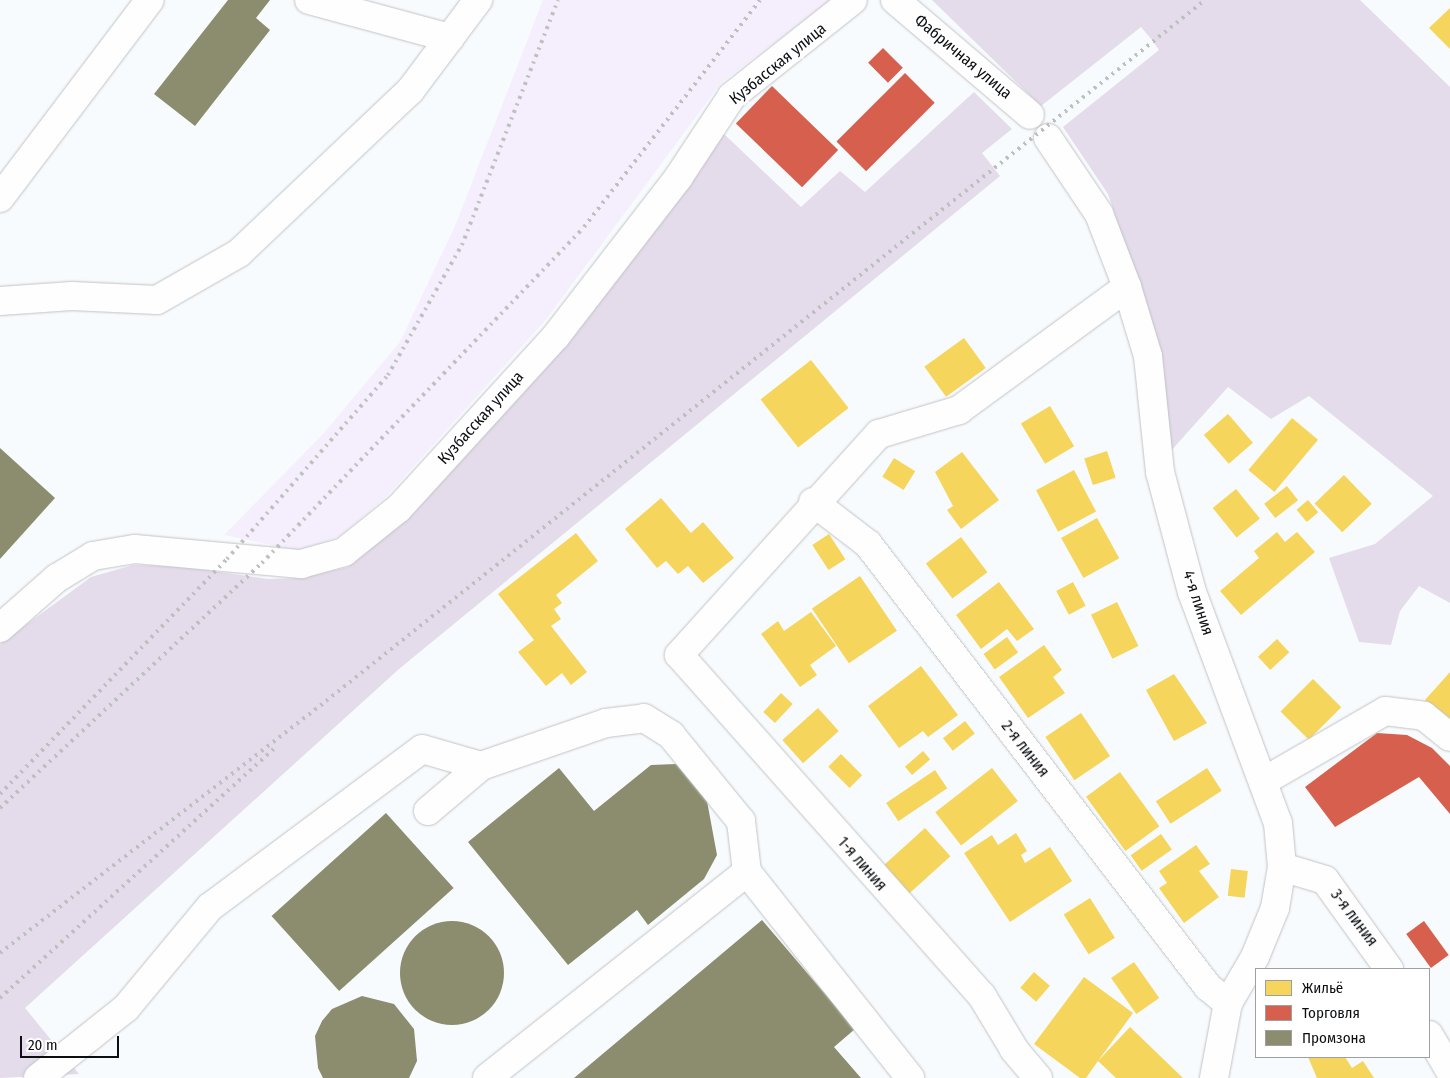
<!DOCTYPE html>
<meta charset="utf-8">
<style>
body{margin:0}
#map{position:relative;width:1450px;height:1078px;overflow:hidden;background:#f8fbfd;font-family:"Fira Sans Condensed",sans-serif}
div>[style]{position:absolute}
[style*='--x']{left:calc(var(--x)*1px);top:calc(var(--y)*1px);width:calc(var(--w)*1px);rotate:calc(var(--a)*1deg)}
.green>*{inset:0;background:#f5eefc}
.forest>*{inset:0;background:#e4dbeb}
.homes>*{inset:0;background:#f6d55c;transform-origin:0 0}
.shops>*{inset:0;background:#d6604d;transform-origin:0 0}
.industry>*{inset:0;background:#8c8c6e;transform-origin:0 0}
.round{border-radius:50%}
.roads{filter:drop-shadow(0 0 1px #c1c3c5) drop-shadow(0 0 1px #c1c3c5)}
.minor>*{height:28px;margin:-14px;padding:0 14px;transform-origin:14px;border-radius:14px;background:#fefeff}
.rail>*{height:4px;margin-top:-2px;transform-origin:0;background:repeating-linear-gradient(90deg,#bebfbf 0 2.5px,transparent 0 7.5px)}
span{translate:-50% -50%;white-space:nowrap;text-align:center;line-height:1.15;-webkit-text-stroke:5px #fff;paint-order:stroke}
.street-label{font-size:16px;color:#0c0e11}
.legend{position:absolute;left:1255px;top:968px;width:175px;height:90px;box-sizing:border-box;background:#fff;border:1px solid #9e9fa0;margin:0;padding:6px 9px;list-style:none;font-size:15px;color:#0c0e11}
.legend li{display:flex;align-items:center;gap:10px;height:25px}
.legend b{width:25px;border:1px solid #9e9fa0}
.scale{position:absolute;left:20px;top:1036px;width:99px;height:22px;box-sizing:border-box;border:2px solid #0c0e11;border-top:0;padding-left:6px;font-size:15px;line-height:18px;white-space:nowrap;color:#0c0e11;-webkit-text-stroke:4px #fff;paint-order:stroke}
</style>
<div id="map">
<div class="green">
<i style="clip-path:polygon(543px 0,831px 0,721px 83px,545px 321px,387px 496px,340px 536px,300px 551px,224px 535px,324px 433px,400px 342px,455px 226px)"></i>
</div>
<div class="forest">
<i style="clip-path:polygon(932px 0,1360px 0,1450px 87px,1450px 603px,1419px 586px,1400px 611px,1391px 645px,1359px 642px,1329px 558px,1375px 544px,1433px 496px,1309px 396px,1271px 419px,1228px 387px,1170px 452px,1162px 354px,1108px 194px,1063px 127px,1159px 50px,1152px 40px,1141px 27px,1041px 106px)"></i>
<i style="clip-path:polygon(974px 92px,1012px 129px,982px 153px,1000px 176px,399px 669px,25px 1008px,79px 1074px,0 1078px,0 644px,91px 577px,133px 565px,178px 566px,268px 579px,300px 578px,348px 567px,406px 520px,564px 342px,688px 188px,724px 134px,801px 207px,840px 171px,865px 192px)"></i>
</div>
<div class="homes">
<i style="clip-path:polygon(1450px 8px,1450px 49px,1429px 28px)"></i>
<i style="left:964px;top:338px;width:37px;height:49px;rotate:54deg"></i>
<i style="left:811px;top:360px;width:61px;height:64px;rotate:52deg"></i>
<i style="left:1050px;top:406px;width:47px;height:34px;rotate:59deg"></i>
<i style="left:1228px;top:414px;width:38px;height:32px;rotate:49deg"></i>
<i style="left:1292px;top:418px;width:34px;height:68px;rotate:40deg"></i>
<i style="left:1107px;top:451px;width:28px;height:24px;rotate:72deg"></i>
<i style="clip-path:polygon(962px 452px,999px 500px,961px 529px,947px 510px,953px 506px,935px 472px)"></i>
<i style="left:894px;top:458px;width:25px;height:22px;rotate:32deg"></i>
<i style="left:1074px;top:470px;width:47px;height:43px;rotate:62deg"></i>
<i style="left:1344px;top:475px;width:40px;height:41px;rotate:46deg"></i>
<i style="left:1287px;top:486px;width:18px;height:29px;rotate:52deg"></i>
<i style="left:1236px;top:489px;width:38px;height:30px;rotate:51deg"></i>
<i style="clip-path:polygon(661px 498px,691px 533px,703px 522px,734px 558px,703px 583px,688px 566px,678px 574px,666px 561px,657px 568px,625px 529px)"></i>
<i style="left:1308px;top:500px;width:16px;height:15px;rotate:50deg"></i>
<i style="left:1097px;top:518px;width:46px;height:41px;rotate:61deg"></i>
<i style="clip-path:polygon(1277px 532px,1285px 542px,1297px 532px,1315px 552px,1241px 615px,1220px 591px,1259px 558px,1254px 551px)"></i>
<i style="clip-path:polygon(576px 533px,598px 561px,556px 595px,562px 603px,554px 609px,561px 619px,551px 626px,587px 672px,571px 685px,562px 673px,546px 686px,518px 652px,534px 640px,498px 594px)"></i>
<i style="left:829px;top:534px;width:30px;height:20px;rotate:57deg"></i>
<i style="left:961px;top:537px;width:44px;height:44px;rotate:53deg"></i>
<i style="left:860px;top:576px;width:66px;height:58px;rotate:56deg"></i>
<i style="clip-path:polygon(999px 582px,1034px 629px,1017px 641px,1007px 629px,981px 649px,956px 615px)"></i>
<i style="left:1073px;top:582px;width:27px;height:19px;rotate:62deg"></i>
<i style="left:1117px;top:602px;width:49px;height:29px;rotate:64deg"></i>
<i style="clip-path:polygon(811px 612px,836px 646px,810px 665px,817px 675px,800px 687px,761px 634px,778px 621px,784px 631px)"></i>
<i style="left:1007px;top:637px;width:19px;height:29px;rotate:54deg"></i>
<i style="left:1277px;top:639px;width:18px;height:26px;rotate:47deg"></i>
<i style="clip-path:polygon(1044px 645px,1062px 670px,1053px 677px,1065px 693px,1028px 718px,999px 677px)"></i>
<i style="clip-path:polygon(921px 666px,958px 715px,928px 737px,923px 731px,899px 748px,868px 706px)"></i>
<i style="clip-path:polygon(1450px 672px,1450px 723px,1425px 700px)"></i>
<i style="clip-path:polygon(1174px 674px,1207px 723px,1174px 741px,1146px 690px)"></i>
<i style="left:1313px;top:679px;width:40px;height:46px;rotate:45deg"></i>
<i style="left:781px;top:693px;width:16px;height:26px;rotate:43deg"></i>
<i style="left:818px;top:708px;width:31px;height:48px;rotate:48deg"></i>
<i style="left:1081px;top:713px;width:52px;height:43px;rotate:56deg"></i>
<i style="left:965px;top:721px;width:16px;height:28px;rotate:52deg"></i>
<i style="left:923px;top:751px;width:11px;height:24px;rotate:49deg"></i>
<i style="left:841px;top:754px;width:30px;height:18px;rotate:45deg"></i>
<i style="left:992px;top:768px;width:42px;height:72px;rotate:52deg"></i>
<i style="left:1207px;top:768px;width:27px;height:61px;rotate:57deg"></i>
<i style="left:935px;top:770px;width:22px;height:59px;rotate:56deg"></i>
<i style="left:1120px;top:772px;width:67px;height:42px;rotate:54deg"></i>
<i style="left:925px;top:828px;width:38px;height:57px;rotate:48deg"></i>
<i style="clip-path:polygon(1016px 833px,1027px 851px,1021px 855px,1025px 863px,1050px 847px,1072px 881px,1010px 922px,964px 853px,992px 835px,998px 845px)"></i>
<i style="left:1161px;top:834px;width:19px;height:37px;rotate:55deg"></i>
<i style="clip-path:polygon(1196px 845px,1210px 864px,1199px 871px,1219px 897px,1184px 923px,1159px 888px,1167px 883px,1159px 871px)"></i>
<i style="left:1231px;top:869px;width:17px;height:27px;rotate:7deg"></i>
<i style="left:1090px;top:898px;width:47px;height:31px;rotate:58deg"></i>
<i style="left:1134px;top:962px;width:44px;height:28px;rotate:55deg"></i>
<i style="left:1034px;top:972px;width:21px;height:21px;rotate:41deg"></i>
<i style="clip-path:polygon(1084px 977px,1133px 1013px,1098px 1061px,1130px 1027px,1183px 1078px,1116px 1078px,1098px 1061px,1086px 1078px,1080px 1078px,1034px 1044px)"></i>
<i style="clip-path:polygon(1308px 1057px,1345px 1057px,1352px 1068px,1363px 1061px,1374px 1078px,1317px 1078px)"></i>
</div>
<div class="shops">
<i style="left:883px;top:48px;width:28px;height:21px;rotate:45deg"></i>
<i style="left:905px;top:73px;width:42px;height:97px;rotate:45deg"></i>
<i style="left:772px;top:86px;width:92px;height:52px;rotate:44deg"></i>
<i style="clip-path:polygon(1377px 733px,1407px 735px,1432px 748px,1450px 766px,1450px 814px,1419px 777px,1335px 827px,1305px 787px)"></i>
<i style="left:1424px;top:921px;width:42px;height:22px;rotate:54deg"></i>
</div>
<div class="industry">
<i style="clip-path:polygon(228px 0,270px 0,256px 18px,270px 30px,195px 126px,154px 94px)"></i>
<i style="clip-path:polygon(0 448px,55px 498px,0 559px)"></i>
<i style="clip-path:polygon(676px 764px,707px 801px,717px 855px,704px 879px,648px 925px,637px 910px,568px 965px,468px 842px,559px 768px,594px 811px,651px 765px)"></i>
<i style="left:386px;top:813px;width:101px;height:154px;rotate:48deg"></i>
<i style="clip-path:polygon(762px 920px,855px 1029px,834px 1047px,861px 1078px,574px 1078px)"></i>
<i class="round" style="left:400px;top:921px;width:104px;height:104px"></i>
<i style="clip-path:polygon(362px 996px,394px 1004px,414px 1029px,417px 1061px,409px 1078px,323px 1078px,318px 1068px,315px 1036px,322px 1021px,332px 1009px)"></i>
</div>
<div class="roads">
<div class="minor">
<i style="--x:309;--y:0;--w:146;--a:15.1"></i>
<i style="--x:895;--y:0;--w:177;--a:40.4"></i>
<i style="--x:1048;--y:138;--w:92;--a:56.1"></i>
<i style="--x:1099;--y:214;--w:78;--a:69"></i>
<i style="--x:1127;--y:287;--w:72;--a:73.1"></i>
<i style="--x:1148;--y:356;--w:117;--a:84.1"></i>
<i style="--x:1160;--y:472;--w:124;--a:75.1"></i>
<i style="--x:1192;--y:592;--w:246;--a:69.6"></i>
<i style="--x:1278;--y:823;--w:44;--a:84.8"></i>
<i style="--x:1282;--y:867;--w:42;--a:99.7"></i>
<i style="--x:1275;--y:908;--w:53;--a:112.2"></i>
<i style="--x:1255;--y:957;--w:53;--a:120.4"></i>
<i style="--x:1228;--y:1003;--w:76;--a:100.6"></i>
<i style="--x:0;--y:198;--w:248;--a:-52.9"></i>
<i style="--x:0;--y:301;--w:72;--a:-4"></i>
<i style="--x:72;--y:296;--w:85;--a:2.7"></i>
<i style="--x:157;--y:300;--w:95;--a:-29.8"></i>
<i style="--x:239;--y:253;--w:236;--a:-43.5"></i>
<i style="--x:410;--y:91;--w:114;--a:-53.2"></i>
<i style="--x:813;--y:502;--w:69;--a:37.4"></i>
<i style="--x:868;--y:544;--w:558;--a:52.49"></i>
<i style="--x:1208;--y:987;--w:26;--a:39"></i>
<i style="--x:0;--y:628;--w:76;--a:-41.3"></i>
<i style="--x:57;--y:578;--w:42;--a:-31.4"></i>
<i style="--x:93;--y:556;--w:43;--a:-9.5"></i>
<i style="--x:135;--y:549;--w:167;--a:5.2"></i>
<i style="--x:301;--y:564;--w:45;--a:-15.6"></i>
<i style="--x:344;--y:552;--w:70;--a:-38.7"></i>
<i style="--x:399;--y:508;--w:233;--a:-47.6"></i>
<i style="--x:556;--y:336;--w:200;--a:-52.3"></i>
<i style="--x:678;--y:178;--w:98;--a:-56.6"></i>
<i style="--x:732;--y:96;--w:154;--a:-38.4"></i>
<i style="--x:1264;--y:781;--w:140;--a:-30"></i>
<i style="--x:1385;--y:711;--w:39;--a:7"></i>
<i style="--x:1424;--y:716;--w:33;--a:39"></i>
<i style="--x:428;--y:811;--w:70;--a:-40.3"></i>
<i style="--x:481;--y:766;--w:132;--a:-19"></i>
<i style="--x:606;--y:723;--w:38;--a:-7"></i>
<i style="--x:644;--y:718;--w:32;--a:32"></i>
<i style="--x:671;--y:735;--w:111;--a:50.9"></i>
<i style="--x:741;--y:821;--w:51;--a:83.3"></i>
<i style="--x:1282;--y:867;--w:45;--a:16.8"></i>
<i style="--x:1325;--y:880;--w:110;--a:54.3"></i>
<i style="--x:1429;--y:1035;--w:42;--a:59.7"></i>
<i style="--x:38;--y:1078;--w:112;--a:-38.5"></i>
<i style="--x:126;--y:1008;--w:131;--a:-50.3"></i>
<i style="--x:210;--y:907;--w:264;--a:-36.7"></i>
<i style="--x:422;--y:749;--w:61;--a:16.1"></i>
<i style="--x:487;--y:1078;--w:332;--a:-38.4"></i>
<i style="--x:747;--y:872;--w:263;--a:51.6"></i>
<i style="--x:1038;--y:1078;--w:38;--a:-130"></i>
<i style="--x:1014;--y:1049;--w:62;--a:-121.1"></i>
<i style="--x:982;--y:996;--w:456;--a:-131.6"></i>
<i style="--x:679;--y:655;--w:298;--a:-47.9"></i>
<i style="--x:879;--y:434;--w:84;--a:-16.7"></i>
<i style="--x:959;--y:410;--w:208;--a:-36.2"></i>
</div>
</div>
<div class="rail">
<i style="--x:0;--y:794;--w:327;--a:-46"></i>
<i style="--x:227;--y:559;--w:244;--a:-48.8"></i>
<i style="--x:388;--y:375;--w:150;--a:-60.4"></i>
<i style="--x:462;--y:245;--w:263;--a:-68.6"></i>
<i style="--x:0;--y:808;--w:359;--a:-43.1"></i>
<i style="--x:262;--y:563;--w:465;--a:-46.2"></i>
<i style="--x:584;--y:227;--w:287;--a:-52.2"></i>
<i style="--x:0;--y:953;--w:412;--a:-37.7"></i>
<i style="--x:326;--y:701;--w:1124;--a:-38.57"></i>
<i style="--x:0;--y:998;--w:374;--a:-42.3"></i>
</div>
<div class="street-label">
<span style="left:963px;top:57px;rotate:40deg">Фабричная улица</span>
<span style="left:778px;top:64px;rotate:-39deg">Кузбасская улица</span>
<span style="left:481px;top:418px;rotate:-48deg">Кузбасская улица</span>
<span style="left:1198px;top:603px;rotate:72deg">4-я линия</span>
<span style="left:1025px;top:749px;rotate:52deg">2-я линия</span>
<span style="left:862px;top:864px;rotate:49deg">1-я линия</span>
<span style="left:1354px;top:918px;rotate:53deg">3-я линия</span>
</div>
<ul class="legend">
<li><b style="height:14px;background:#f6d55c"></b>Жильё</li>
<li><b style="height:14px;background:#d6604d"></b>Торговля</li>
<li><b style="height:14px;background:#8c8c6e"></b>Промзона</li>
</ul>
<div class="scale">20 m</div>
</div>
